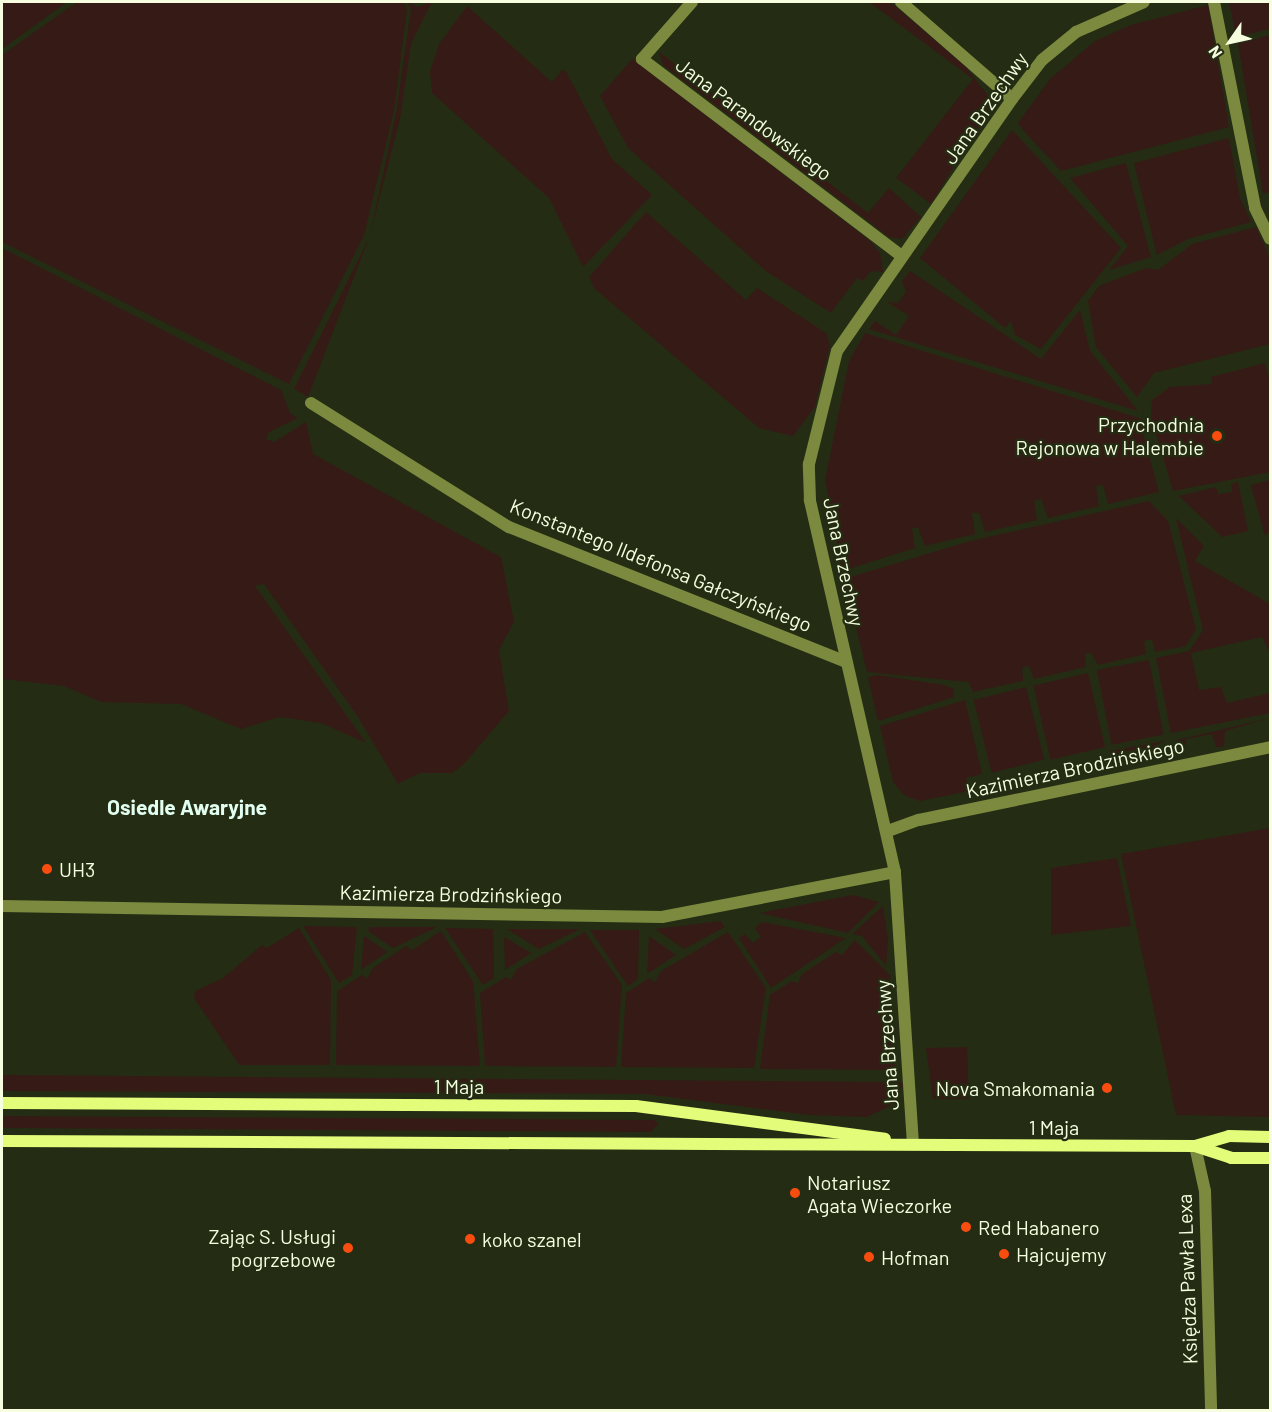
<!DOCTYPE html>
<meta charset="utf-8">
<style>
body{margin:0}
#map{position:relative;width:1272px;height:1412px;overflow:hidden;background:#242d13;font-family:Barlow,sans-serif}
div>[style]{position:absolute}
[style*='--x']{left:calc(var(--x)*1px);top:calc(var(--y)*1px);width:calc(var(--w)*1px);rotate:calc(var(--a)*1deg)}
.green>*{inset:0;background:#361a16;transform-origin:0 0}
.minor>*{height:12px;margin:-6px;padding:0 6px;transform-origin:6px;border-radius:6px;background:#7b8a3f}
.secondary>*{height:12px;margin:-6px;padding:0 6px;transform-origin:6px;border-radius:6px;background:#e3fc79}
.dots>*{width:16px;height:16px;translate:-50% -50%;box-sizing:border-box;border:3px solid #242d13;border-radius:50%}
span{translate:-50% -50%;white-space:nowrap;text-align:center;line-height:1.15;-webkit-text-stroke:4.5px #242d13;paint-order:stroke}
.street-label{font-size:20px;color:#f6fedf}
.poi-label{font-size:20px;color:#f6fedf}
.right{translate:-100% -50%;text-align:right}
.left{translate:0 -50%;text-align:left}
.neighbourhood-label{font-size:21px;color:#e1fef0;font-weight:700}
.frame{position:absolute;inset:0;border:3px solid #f6fedf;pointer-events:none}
.north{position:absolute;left:1200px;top:12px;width:60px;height:60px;-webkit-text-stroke:4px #242d13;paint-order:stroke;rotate:236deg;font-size:16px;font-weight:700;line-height:24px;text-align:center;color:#f6fedf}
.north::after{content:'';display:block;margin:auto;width:21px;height:27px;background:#f6fedf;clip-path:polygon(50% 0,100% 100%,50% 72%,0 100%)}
</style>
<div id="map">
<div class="green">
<i style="clip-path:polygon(2px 2px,67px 2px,2px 49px)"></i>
<i style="clip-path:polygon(77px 2px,403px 2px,407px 9px,394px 111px,364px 235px,289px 384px,2px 242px,2px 55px)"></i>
<i style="clip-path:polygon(407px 2px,418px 7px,432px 2px,411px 44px,400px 119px,370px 235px,396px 113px,411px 9px)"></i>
<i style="clip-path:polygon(869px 2px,890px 2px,965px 66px,993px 102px,931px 204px,896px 178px,973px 79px)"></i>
<i style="clip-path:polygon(1229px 2px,1270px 2px,1270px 29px,1236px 37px)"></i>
<i style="clip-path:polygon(1208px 5px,1229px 127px,1061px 171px,1022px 129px,1018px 123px,1050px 79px,1095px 41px,1131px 25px)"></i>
<i style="clip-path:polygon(467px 6px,552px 82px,563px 69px,567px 73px,612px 159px,652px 195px,583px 267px,549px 198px,432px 93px,430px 72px,439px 44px)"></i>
<i style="clip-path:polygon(1270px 35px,1270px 191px,1263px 194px,1238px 44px)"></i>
<i style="clip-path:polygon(659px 52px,868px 213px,889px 188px,921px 217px,902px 239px,889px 237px,663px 65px)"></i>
<i style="clip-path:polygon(632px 59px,869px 240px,880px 253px,883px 272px,871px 271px,863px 281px,857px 278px,831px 313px,767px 272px,628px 148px,600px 96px)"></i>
<i style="clip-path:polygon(1012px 130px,1121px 248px,1041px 349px,1015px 335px,1011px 321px,1005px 328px,920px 258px)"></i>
<i style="clip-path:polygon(1229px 138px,1240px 198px,1251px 222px,1188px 239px,1157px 255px,1134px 163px)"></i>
<i style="clip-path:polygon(1126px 163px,1151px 257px,1109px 270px,1128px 246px,1070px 178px)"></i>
<i style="clip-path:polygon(646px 212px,746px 300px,757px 288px,826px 333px,830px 345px,815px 407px,793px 436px,759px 428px,595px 289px,589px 277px)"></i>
<i style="clip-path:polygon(1256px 227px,1270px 258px,1270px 344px,1154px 373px,1137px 397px,1096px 347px,1088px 301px,1099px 286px,1146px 268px,1158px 270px,1192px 244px)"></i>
<i style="clip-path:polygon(369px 238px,308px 397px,294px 389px)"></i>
<i style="clip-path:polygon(2px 248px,281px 390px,290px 413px,298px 418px,269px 432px,266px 439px,274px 442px,306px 422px,313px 454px,501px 557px,514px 622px,499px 650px,509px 711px,464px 764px,452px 773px,420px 773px,398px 784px,356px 714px,264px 584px,255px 586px,366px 743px,321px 723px,279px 717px,241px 729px,181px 704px,101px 702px,64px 686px,2px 679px)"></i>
<i style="clip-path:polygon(910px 271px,1041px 359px,1080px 310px,1090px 351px,1138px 411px,869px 329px,875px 321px,896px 335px,909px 316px,887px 302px,898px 303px,906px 292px,902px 281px)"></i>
<i style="clip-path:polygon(865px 333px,1139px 418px,1159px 492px,1108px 504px,1103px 485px,1096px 486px,1099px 506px,1048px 518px,1041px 499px,1034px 501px,1037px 520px,985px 532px,979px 513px,972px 513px,975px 534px,925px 546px,918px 527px,912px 528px,915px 548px,842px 571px,825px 480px,849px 361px)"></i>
<i style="clip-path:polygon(1265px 363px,1270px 382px,1270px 472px,1173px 491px,1151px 417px,1152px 400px,1170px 387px,1212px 384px,1211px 377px)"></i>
<i style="clip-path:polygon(1270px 480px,1270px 530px,1265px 536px,1251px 485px)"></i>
<i style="clip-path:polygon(1238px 482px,1248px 531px,1222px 537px,1179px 496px,1216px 487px,1218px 494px,1232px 492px,1231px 484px)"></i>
<i style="clip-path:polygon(1149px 501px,1168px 521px,1196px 629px,1186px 646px,1155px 652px,1152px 639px,1144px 641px,1146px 654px,1098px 665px,1091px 653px,1085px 653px,1086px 667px,1034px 679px,1029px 666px,1022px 668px,1023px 681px,973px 692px,969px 682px,867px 672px,844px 579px,970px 541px)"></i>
<i style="clip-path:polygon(1176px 518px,1204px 546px,1195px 561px,1270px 604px,1270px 653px,1262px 637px,1191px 653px,1199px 690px,1221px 687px,1227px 703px,1270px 693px,1270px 713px,1171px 733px,1156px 658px,1189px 651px,1203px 630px)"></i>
<i style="left:1149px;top:660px;width:76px;height:53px;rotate:79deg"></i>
<i style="left:1088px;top:673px;width:76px;height:56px;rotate:77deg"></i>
<i style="clip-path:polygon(878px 675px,944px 685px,954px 689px,954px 697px,878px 721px,868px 677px)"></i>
<i style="left:1026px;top:687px;width:75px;height:54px;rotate:76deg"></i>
<i style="clip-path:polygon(965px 700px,982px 774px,966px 778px,969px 791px,920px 801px,905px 796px,893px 782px,880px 726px)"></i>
<i style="clip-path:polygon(1270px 718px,1225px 731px,1224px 747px,1216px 747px,1212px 734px,1186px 739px,1185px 755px,1180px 740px,1173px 741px)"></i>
<i style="clip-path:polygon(1165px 741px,1153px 746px,1152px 762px,1143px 748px,1122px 752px,1124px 767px,1113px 766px,1110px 751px)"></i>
<i style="clip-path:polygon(1270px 828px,1270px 1117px,1176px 1115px,1121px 854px)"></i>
<i style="clip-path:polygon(1117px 858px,1131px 926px,1051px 935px,1051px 868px)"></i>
<i style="clip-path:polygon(853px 895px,879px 902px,848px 933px,760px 913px)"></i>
<i style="clip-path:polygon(883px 906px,888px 940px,886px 966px,862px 936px,852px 934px)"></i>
<i style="clip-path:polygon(721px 921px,725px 927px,684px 949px,655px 929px)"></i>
<i style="clip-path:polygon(762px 922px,846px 938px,771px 988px,739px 938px,745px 934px,753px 943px,761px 937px,755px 928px)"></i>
<i style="clip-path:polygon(303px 926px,357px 927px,352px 975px,339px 983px)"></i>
<i style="clip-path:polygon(370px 927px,437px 927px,393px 948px,368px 931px)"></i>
<i style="clip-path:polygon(299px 928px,331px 980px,330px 1065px,239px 1065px,194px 998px,195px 991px,223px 978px,262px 945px,267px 948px)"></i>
<i style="clip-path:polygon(445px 928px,493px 929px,494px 978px,483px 985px)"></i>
<i style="clip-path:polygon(507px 929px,580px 929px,539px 949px)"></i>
<i style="clip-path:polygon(590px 930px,639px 930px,638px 979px,628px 986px)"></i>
<i style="clip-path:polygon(441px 931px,473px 981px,480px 1066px,336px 1065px,337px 991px,362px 975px,367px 979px,373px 968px,406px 946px,412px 950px)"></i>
<i style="clip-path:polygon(585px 932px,622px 985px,616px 1067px,485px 1066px,480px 993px,506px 977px,511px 980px,517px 969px)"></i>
<i style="clip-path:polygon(728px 932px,766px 988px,754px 1068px,621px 1067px,626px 993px,649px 978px,655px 982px,661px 971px)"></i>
<i style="clip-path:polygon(364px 936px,387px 952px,361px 970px)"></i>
<i style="clip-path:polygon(649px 936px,676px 955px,647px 974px)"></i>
<i style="clip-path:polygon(504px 937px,531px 953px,505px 970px)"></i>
<i style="clip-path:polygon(855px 940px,890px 975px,895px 1070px,760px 1069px,770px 995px,792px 981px,798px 983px,802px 974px,836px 952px,842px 955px)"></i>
<i style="clip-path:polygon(967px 1047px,969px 1099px,933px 1099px,926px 1048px)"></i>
<i style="clip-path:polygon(2px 1075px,901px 1082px,902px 1087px,890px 1106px,867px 1117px,810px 1115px,645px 1094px,2px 1091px)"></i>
<i style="clip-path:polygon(2px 1116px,653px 1120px,659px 1123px,651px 1132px,2px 1128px)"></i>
<i style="clip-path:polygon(503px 1409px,599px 1410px,143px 1410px)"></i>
</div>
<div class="minor">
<i style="--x:692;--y:2;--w:76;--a:131.3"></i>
<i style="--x:642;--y:59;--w:326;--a:37.2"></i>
<i style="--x:901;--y:2;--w:147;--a:41.1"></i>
<i style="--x:1214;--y:2;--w:210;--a:78.7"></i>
<i style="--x:1255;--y:208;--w:34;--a:64"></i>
<i style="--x:311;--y:403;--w:234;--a:32.1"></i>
<i style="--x:509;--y:527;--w:363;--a:21.8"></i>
<i style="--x:888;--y:831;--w:33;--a:-20"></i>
<i style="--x:919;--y:820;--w:359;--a:-11.7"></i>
<i style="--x:2;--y:906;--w:660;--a:0.95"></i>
<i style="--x:662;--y:917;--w:237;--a:-10.9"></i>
<i style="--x:913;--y:1144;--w:273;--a:-93.8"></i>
<i style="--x:895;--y:872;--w:382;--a:-102.9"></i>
<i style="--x:810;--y:500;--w:36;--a:-92"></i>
<i style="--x:809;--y:464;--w:116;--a:-76.1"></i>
<i style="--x:837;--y:351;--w:307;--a:-55.2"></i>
<i style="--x:1012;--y:99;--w:49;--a:-52.4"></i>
<i style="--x:1042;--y:60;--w:44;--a:-39.5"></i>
<i style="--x:1076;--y:32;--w:74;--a:-23.8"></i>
<i style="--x:1195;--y:1146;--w:46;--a:77.5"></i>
<i style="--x:1205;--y:1191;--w:219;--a:88.4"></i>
</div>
<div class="secondary">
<i style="--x:2;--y:1103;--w:634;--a:0.27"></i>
<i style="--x:636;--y:1106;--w:251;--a:7.5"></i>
<i style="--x:2;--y:1141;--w:1193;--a:0.24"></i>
<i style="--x:1195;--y:1146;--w:35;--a:-16"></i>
<i style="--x:1229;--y:1136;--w:41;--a:1.4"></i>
<i style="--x:1195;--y:1146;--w:38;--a:18"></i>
<i style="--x:1231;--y:1158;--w:39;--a:0"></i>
</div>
<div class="dots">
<i style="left:1217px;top:436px;background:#f94d10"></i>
<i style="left:47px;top:869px;background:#f94d10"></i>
<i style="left:1107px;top:1088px;background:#f94d10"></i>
<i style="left:795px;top:1193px;background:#f94d10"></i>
<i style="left:966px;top:1227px;background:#f94d10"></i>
<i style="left:470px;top:1239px;background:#f94d10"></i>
<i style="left:348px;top:1248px;background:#f94d10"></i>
<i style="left:1004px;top:1254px;background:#f94d10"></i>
<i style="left:869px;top:1257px;background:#f94d10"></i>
</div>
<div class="street-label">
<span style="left:985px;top:108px;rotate:-55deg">Jana Brzechwy</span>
<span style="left:754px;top:119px;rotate:37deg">Jana Parandowskiego</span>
<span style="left:844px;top:562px;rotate:78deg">Jana Brzechwy</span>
<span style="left:661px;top:565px;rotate:22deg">Konstantego Ildefonsa Gałczyńskiego</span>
<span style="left:1075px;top:768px;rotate:-12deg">Kazimierza Brodzińskiego</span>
<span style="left:451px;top:894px;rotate:1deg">Kazimierza Brodzińskiego</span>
<span style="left:887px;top:1045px;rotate:-94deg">Jana Brzechwy</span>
<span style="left:459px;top:1086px">1 Maja</span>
<span style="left:1054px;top:1127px">1 Maja</span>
<span style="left:1187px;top:1279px;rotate:-92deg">Księdza Pawła Lexa</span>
</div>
<div class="poi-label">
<span class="right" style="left:1204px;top:436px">Przychodnia<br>Rejonowa w Halembie</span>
<span class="left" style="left:59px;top:869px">UH3</span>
<span class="right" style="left:1095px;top:1088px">Nova Smakomania</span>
<span class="left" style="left:807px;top:1194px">Notariusz<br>Agata Wieczorke</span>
<span class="left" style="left:978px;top:1227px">Red Habanero</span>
<span class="right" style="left:336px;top:1248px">Zając S. Usługi<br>pogrzebowe</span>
<span class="left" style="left:482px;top:1239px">koko szanel</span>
<span class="left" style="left:1016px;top:1254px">Hajcujemy</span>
<span class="left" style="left:881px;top:1257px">Hofman</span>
</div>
<div class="neighbourhood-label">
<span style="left:187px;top:807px">Osiedle Awaryjne</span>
</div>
<div class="frame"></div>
<div class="north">N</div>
</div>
